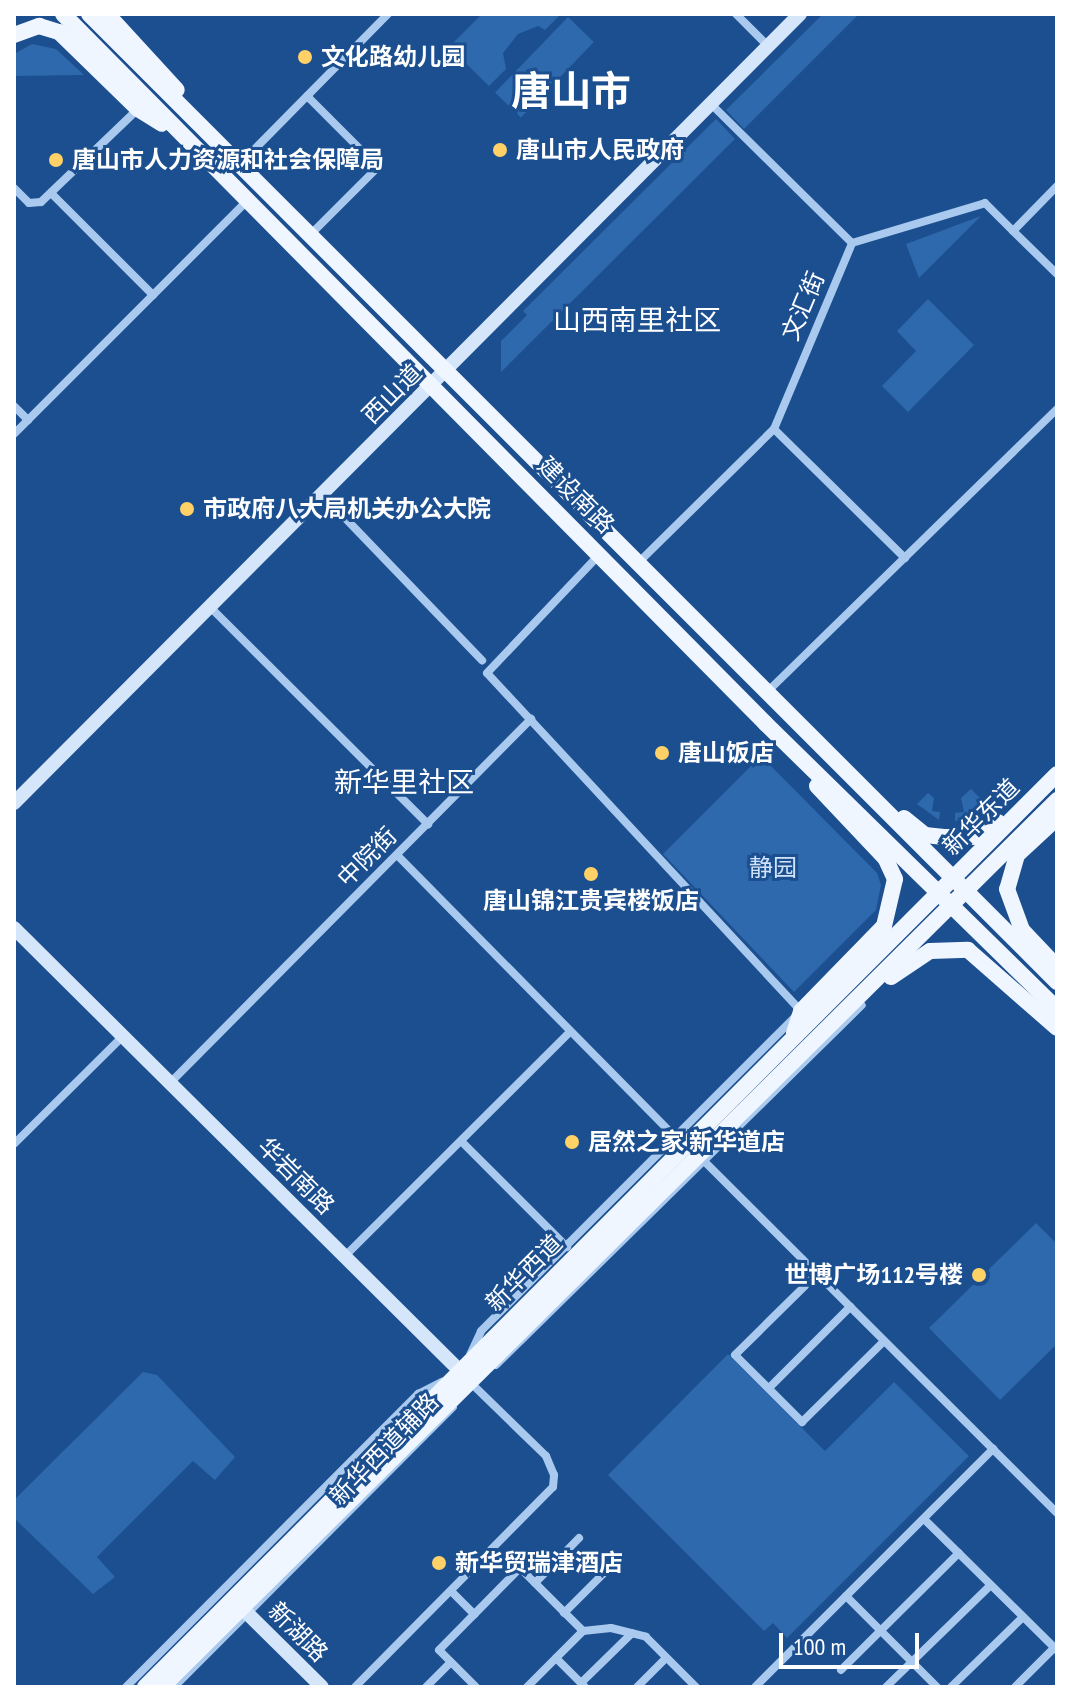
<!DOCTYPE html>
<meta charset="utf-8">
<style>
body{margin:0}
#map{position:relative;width:1071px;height:1701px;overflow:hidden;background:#1b4f8f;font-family:"PT Sans Narrow","Noto Sans SC",sans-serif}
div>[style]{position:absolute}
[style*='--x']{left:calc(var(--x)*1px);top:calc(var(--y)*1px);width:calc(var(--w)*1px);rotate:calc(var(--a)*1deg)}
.green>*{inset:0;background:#2e69ad;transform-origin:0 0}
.street>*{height:8px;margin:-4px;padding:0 4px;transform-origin:4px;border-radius:4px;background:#a9c9ee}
.secondary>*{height:14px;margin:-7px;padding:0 7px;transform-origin:7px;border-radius:7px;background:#d6e6fa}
.primary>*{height:16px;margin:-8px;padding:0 8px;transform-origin:8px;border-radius:8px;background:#f0f6ff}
.dots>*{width:22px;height:22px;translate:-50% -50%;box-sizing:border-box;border:4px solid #1b4f8f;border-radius:50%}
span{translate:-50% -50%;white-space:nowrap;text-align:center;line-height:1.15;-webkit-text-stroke:6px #1b4f8f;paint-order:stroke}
.poi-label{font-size:24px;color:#fff;font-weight:700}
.left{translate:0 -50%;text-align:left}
.right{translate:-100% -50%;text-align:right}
.street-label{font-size:24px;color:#fff}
.park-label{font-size:24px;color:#cfe3fa}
.quarter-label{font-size:28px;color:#fff}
.town-label{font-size:40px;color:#fff;font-weight:700}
.frame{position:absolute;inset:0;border:16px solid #fff;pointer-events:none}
.scale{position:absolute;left:779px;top:1633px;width:140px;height:36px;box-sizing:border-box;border:4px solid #fff;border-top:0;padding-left:10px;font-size:24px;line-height:28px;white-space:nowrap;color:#fff;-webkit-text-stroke:6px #1b4f8f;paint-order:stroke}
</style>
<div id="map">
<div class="green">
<i style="clip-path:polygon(482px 14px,561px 14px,545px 30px,538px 26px,518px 34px,503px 53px,506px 69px,489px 86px,449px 47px)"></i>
<i style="clip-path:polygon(823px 14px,859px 14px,744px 129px,726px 110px)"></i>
<i style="left:568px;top:17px;width:36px;height:105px;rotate:44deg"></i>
<i style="clip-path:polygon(32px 44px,56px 49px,84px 75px,14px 76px,14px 54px)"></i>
<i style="clip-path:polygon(716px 119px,735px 139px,501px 372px,501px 341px,527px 315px,523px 311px)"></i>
<i style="clip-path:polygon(981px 216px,919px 278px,906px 244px)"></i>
<i style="clip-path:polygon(928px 299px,974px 345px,908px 412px,882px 386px,916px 351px,897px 331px)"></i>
<i style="clip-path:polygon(761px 756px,877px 873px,881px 885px,876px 910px,794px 992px,663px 854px)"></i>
<i style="clip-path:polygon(971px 789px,985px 803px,968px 819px,955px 821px,955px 813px,964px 812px,961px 798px)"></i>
<i style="clip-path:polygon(928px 793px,934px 798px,932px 811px,940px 812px,939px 820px,917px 804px)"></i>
<i style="clip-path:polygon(1036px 1223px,1057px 1244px,1057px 1344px,1000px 1400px,929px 1328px)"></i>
<i style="clip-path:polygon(728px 1354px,825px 1451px,894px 1382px,969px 1456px,787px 1638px,773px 1623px,764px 1631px,608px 1475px)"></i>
<i style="clip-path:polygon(143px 1372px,157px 1375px,235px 1457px,215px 1480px,193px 1461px,97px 1557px,115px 1577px,93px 1594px,14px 1518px,14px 1500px)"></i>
</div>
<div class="street">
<i style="--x:736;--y:14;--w:45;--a:45"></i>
<i style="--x:307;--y:96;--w:100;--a:45"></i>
<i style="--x:378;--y:167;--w:98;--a:135"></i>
<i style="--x:711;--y:104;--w:198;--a:44.6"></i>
<i style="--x:240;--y:164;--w:211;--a:-45.4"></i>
<i style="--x:14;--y:188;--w:21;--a:45"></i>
<i style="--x:29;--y:203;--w:12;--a:-5"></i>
<i style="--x:41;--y:202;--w:134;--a:-43.8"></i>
<i style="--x:52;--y:194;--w:143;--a:45"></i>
<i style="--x:1013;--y:231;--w:62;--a:44.3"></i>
<i style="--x:14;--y:406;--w:20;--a:45"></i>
<i style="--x:774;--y:429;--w:184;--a:44.6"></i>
<i style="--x:14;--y:434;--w:331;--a:-45"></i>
<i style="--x:322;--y:494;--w:231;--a:46.1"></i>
<i style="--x:637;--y:564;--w:192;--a:-44.6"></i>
<i style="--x:774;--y:429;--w:202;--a:-67.2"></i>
<i style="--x:852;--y:243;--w:139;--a:-16.7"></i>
<i style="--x:985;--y:203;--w:40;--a:45"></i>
<i style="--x:1013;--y:231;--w:63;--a:-45.6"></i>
<i style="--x:210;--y:607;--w:308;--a:44.9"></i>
<i style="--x:766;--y:693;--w:407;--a:-44.3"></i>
<i style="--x:397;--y:855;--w:400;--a:45.4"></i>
<i style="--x:170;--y:1083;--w:513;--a:-45.24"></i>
<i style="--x:461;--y:1141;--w:150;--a:45"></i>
<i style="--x:14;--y:1144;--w:153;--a:-44.7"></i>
<i style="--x:701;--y:1158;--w:503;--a:44.92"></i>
<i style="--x:345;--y:1256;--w:317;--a:-44.9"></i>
<i style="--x:817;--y:1274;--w:115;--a:135.4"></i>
<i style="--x:735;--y:1355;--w:95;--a:45"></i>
<i style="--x:802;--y:1422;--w:115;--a:-44.6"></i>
<i style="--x:470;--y:1355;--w:26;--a:-65"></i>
<i style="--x:481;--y:1331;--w:453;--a:-45"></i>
<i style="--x:801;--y:1011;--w:461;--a:-132.9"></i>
<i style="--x:487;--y:673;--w:164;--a:-46.5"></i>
<i style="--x:496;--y:1365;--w:513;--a:-44.53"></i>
<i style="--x:769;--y:1388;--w:115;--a:-45"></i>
<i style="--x:924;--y:1519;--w:187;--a:44.6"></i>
<i style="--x:535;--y:1583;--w:63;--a:-45.6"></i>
<i style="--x:451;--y:1591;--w:33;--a:45"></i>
<i style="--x:846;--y:1596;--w:129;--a:45"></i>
<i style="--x:564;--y:1613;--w:64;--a:-45"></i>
<i style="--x:556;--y:1658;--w:41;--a:45"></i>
<i style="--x:841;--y:1670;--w:166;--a:-44.8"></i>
<i style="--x:581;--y:1683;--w:71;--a:-44.4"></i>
<i style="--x:126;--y:1687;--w:414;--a:-45.1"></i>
<i style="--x:418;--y:1394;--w:27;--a:-27"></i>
<i style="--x:174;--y:1687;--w:395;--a:-45.1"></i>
<i style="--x:355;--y:1687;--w:281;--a:-45.3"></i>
<i style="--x:553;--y:1487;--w:12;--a:-85"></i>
<i style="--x:554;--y:1475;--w:21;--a:-113"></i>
<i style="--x:546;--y:1456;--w:107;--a:-135.8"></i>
<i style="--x:426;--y:1687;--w:35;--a:-45"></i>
<i style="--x:476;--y:1687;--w:52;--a:-135"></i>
<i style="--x:439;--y:1650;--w:115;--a:-45.4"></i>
<i style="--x:520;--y:1568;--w:89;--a:45"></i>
<i style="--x:583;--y:1631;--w:28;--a:-6"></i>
<i style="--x:611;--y:1628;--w:36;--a:14"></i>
<i style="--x:646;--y:1637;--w:71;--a:45"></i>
<i style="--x:527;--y:1687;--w:79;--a:-45"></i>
<i style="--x:637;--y:1687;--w:41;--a:-45"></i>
<i style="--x:755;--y:1687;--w:337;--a:-45"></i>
<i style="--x:886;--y:1687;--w:146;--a:-44.2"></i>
<i style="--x:951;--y:1687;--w:100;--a:-44.2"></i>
<i style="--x:1015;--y:1687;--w:55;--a:-45"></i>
</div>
<div class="secondary">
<i style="--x:14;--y:803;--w:1114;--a:-45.11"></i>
<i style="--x:14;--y:928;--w:640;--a:44.81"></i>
<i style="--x:242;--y:1608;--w:112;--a:44.6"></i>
</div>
<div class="primary">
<i style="--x:63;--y:14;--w:998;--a:45.28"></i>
<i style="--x:765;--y:723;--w:409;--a:44.4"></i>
<i style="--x:89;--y:14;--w:1369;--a:45"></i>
<i style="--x:107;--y:14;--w:103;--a:47.4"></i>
<i style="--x:14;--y:35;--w:27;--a:-20"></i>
<i style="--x:39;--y:26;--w:21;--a:17"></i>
<i style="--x:59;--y:32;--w:110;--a:44.3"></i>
<i style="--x:138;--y:109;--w:28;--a:32"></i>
<i style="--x:904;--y:818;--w:27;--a:39"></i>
<i style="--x:925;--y:835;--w:19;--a:6"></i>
<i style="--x:944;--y:837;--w:29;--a:0"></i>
<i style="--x:973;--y:837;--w:29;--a:-31"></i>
<i style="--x:1057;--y:818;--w:54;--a:137.2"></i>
<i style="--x:1017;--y:855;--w:35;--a:106"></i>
<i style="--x:1007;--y:889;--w:44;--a:69.9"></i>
<i style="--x:1022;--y:930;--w:51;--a:46.6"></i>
<i style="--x:891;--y:977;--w:47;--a:-33.7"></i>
<i style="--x:930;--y:951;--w:38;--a:-2"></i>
<i style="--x:968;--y:950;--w:118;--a:41.2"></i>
<i style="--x:794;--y:1033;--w:23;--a:-72"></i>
<i style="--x:801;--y:1011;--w:119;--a:-45.7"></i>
<i style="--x:884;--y:926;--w:48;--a:-76.8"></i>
<i style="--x:895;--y:879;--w:23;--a:-115"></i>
<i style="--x:885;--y:858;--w:99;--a:-133.4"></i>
<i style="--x:145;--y:1687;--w:1290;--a:-45.03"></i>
<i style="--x:162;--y:1687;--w:1260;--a:-44.74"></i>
</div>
<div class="dots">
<i style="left:305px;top:57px;background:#ffd166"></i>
<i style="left:500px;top:150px;background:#ffd166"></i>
<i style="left:56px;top:160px;background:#ffd166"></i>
<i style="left:187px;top:509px;background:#ffd166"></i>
<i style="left:662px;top:753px;background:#ffd166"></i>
<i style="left:591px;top:874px;background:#ffd166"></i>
<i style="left:572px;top:1142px;background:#ffd166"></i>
<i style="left:979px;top:1275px;background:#ffd166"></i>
<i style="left:439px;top:1563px;background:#ffd166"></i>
</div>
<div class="poi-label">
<span class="left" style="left:321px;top:57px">文化路幼儿园</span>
<span class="left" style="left:516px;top:150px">唐山市人民政府</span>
<span class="left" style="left:72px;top:160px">唐山市人力资源和社会保障局</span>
<span class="left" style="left:203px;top:509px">市政府八大局机关办公大院</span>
<span class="left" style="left:678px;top:753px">唐山饭店</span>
<span style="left:591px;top:901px">唐山锦江贵宾楼饭店</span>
<span class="left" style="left:588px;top:1142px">居然之家 新华道店</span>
<span class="right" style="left:963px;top:1275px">世博广场112号楼</span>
<span class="left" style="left:455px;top:1563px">新华贸瑞津酒店</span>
</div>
<div class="street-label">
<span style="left:803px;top:306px;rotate:-67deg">文汇街</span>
<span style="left:392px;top:394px;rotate:-45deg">西山道</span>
<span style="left:576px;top:495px;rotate:45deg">建设南路</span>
<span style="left:981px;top:817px;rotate:-45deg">新华东道</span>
<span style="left:367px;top:857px;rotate:-45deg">中院街</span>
<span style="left:296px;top:1176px;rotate:45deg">华岩南路</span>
<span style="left:524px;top:1273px;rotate:-45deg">新华西道</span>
<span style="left:384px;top:1449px;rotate:-46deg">新华西道辅路</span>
<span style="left:298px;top:1632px;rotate:45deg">新湖路</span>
</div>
<div class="park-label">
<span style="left:773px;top:868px">静园</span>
</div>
<div class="quarter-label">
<span style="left:637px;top:320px">山西南里社区</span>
<span style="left:404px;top:782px">新华里社区</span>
</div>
<div class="town-label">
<span style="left:571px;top:90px">唐山市</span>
</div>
<div class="frame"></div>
<div class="scale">100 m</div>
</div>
